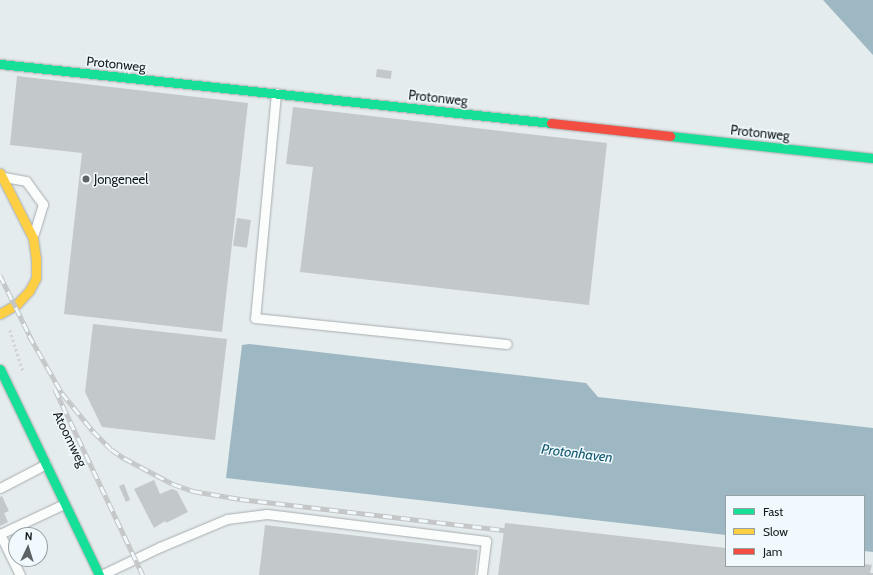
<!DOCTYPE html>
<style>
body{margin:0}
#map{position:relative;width:873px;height:575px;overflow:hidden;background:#e5ecee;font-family:Cabin,sans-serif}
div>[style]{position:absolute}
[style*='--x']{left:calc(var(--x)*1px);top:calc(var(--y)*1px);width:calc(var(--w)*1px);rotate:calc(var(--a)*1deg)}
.water>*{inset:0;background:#9eb8c3}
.building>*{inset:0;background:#c3c9ca;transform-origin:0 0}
.path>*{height:2.5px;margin-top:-1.25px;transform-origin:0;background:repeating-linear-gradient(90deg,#d0d2d2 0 2px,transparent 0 5px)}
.roads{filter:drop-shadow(0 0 1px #a7acae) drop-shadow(0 0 1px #a7acae)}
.lane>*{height:9px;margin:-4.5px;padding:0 4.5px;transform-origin:4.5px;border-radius:4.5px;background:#fbfcfc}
.fast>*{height:9px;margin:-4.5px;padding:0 4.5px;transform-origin:4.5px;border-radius:4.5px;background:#16e098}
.slow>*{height:9px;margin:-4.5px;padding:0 4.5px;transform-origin:4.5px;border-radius:4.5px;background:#ffcf43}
.jam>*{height:9px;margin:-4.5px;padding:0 4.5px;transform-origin:4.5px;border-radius:4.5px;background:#f24e42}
.rail>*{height:4.5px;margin-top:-2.25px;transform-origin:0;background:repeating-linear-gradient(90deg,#f0fafe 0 9px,#c4c6c7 0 18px);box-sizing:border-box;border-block:1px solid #c4c6c7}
.dots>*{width:11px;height:11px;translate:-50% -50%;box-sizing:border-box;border:2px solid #f0fafe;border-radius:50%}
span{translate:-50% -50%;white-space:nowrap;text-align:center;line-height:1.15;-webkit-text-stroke:3px #f0fafe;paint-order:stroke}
.street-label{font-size:13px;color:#161a1c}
.poi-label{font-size:13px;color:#161a1c}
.left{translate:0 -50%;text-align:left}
.water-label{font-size:14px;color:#14596f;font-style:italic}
.legend{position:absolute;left:725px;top:495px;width:140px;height:72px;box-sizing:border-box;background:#f0fafe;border:1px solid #99a0a4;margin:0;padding:5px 7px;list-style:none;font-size:12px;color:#161a1c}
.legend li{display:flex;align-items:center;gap:8px;height:20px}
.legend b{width:20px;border:1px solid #99a0a4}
.north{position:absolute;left:8px;top:527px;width:40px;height:40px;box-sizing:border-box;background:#f0fafe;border:1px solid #99a0a4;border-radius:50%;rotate:4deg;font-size:11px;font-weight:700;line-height:16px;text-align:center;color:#161a1c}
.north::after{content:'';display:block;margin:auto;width:14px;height:18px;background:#5e6466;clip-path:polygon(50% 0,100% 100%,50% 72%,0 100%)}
</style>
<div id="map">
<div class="water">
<i style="clip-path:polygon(823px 0,873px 0,873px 55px)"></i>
<i style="clip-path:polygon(249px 344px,586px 383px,598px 397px,873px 428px,873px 552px,864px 551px,864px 496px,726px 496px,726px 535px,226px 478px,242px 345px)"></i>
</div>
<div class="building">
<i style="left:377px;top:69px;width:15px;height:8px;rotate:8deg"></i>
<i style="clip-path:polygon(17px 76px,248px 103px,222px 332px,64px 314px,82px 153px,10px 145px)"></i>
<i style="clip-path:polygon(293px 107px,607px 143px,589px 305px,300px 272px,313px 167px,286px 164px)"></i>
<i style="left:237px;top:218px;width:14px;height:28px;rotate:8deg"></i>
<i style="clip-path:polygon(93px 324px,227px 339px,215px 440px,102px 427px,85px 392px)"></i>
<i style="clip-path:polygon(154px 480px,160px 494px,172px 489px,177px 491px,188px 512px,166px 523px,165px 521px,154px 528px,134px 489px)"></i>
<i style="clip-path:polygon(124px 484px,130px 500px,126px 502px,119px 486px)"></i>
<i style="clip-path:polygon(2px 496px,9px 511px,4px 513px,8px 522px,0 526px,0 497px)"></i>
<i style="clip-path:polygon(505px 523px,726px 548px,726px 566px,864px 566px,864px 564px,872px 565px,870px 573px,873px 573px,873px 575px,498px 575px)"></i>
<i style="clip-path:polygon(265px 525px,478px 550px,475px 575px,259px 575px)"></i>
</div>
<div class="path">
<i style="--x:10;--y:330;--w:43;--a:72.4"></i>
</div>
<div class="roads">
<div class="lane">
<i style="--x:276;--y:93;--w:226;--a:95.3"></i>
<i style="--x:255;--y:318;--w:253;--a:5.9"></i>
<i style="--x:4;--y:177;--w:22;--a:10"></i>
<i style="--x:26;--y:181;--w:29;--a:54"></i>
<i style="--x:43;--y:204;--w:30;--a:107"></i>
<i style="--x:0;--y:488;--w:52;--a:-27.6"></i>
<i style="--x:20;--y:575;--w:46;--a:-116"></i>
<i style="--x:0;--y:534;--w:71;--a:-25.1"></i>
<i style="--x:101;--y:575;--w:65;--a:-25.4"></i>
<i style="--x:160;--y:547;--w:73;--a:-22.7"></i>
<i style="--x:227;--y:519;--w:40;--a:-7.1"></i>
<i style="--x:267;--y:514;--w:221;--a:7"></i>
<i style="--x:486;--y:541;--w:34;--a:97"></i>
</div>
<div class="fast">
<i style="--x:0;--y:64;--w:554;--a:6.11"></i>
<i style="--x:670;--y:136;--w:204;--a:6.2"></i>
<i style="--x:0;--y:369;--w:229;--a:64.3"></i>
</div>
<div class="slow">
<i style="--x:0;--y:173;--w:73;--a:63.1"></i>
<i style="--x:33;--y:238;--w:21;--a:82"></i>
<i style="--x:36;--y:259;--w:19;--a:90"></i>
<i style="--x:36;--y:278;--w:15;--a:118"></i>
<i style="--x:29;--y:291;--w:18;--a:133"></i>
<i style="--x:17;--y:304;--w:20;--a:150"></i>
</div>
<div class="jam">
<i style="--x:551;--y:123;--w:120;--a:6.2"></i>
</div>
</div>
<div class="rail">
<i style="--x:0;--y:275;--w:72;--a:63.8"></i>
<i style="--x:29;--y:335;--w:67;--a:60.4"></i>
<i style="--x:62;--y:393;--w:49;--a:50.8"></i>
<i style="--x:93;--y:431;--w:25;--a:45"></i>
<i style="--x:111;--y:449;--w:16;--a:35"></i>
<i style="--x:124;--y:458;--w:55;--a:28"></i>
<i style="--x:173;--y:484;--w:21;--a:19"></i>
<i style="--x:193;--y:491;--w:48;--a:9.7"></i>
<i style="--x:240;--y:499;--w:267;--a:6.7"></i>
<i style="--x:55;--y:389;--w:206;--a:64.7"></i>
</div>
<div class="dots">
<i style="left:86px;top:179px;background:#5e6466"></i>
</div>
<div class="street-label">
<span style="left:116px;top:64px;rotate:6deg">Protonweg</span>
<span style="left:438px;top:98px;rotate:6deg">Protonweg</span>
<span style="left:760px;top:133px;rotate:6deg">Protonweg</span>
<span style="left:70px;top:439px;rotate:64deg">Atoomweg</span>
</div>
<div class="poi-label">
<span class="left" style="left:94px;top:179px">Jongeneel</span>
</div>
<div class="water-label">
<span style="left:577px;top:453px;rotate:7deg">Protonhaven</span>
</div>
<ul class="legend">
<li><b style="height:5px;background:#16e098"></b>Fast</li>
<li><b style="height:5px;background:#ffcf43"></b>Slow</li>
<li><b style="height:5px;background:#f24e42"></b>Jam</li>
</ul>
<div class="north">N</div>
</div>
